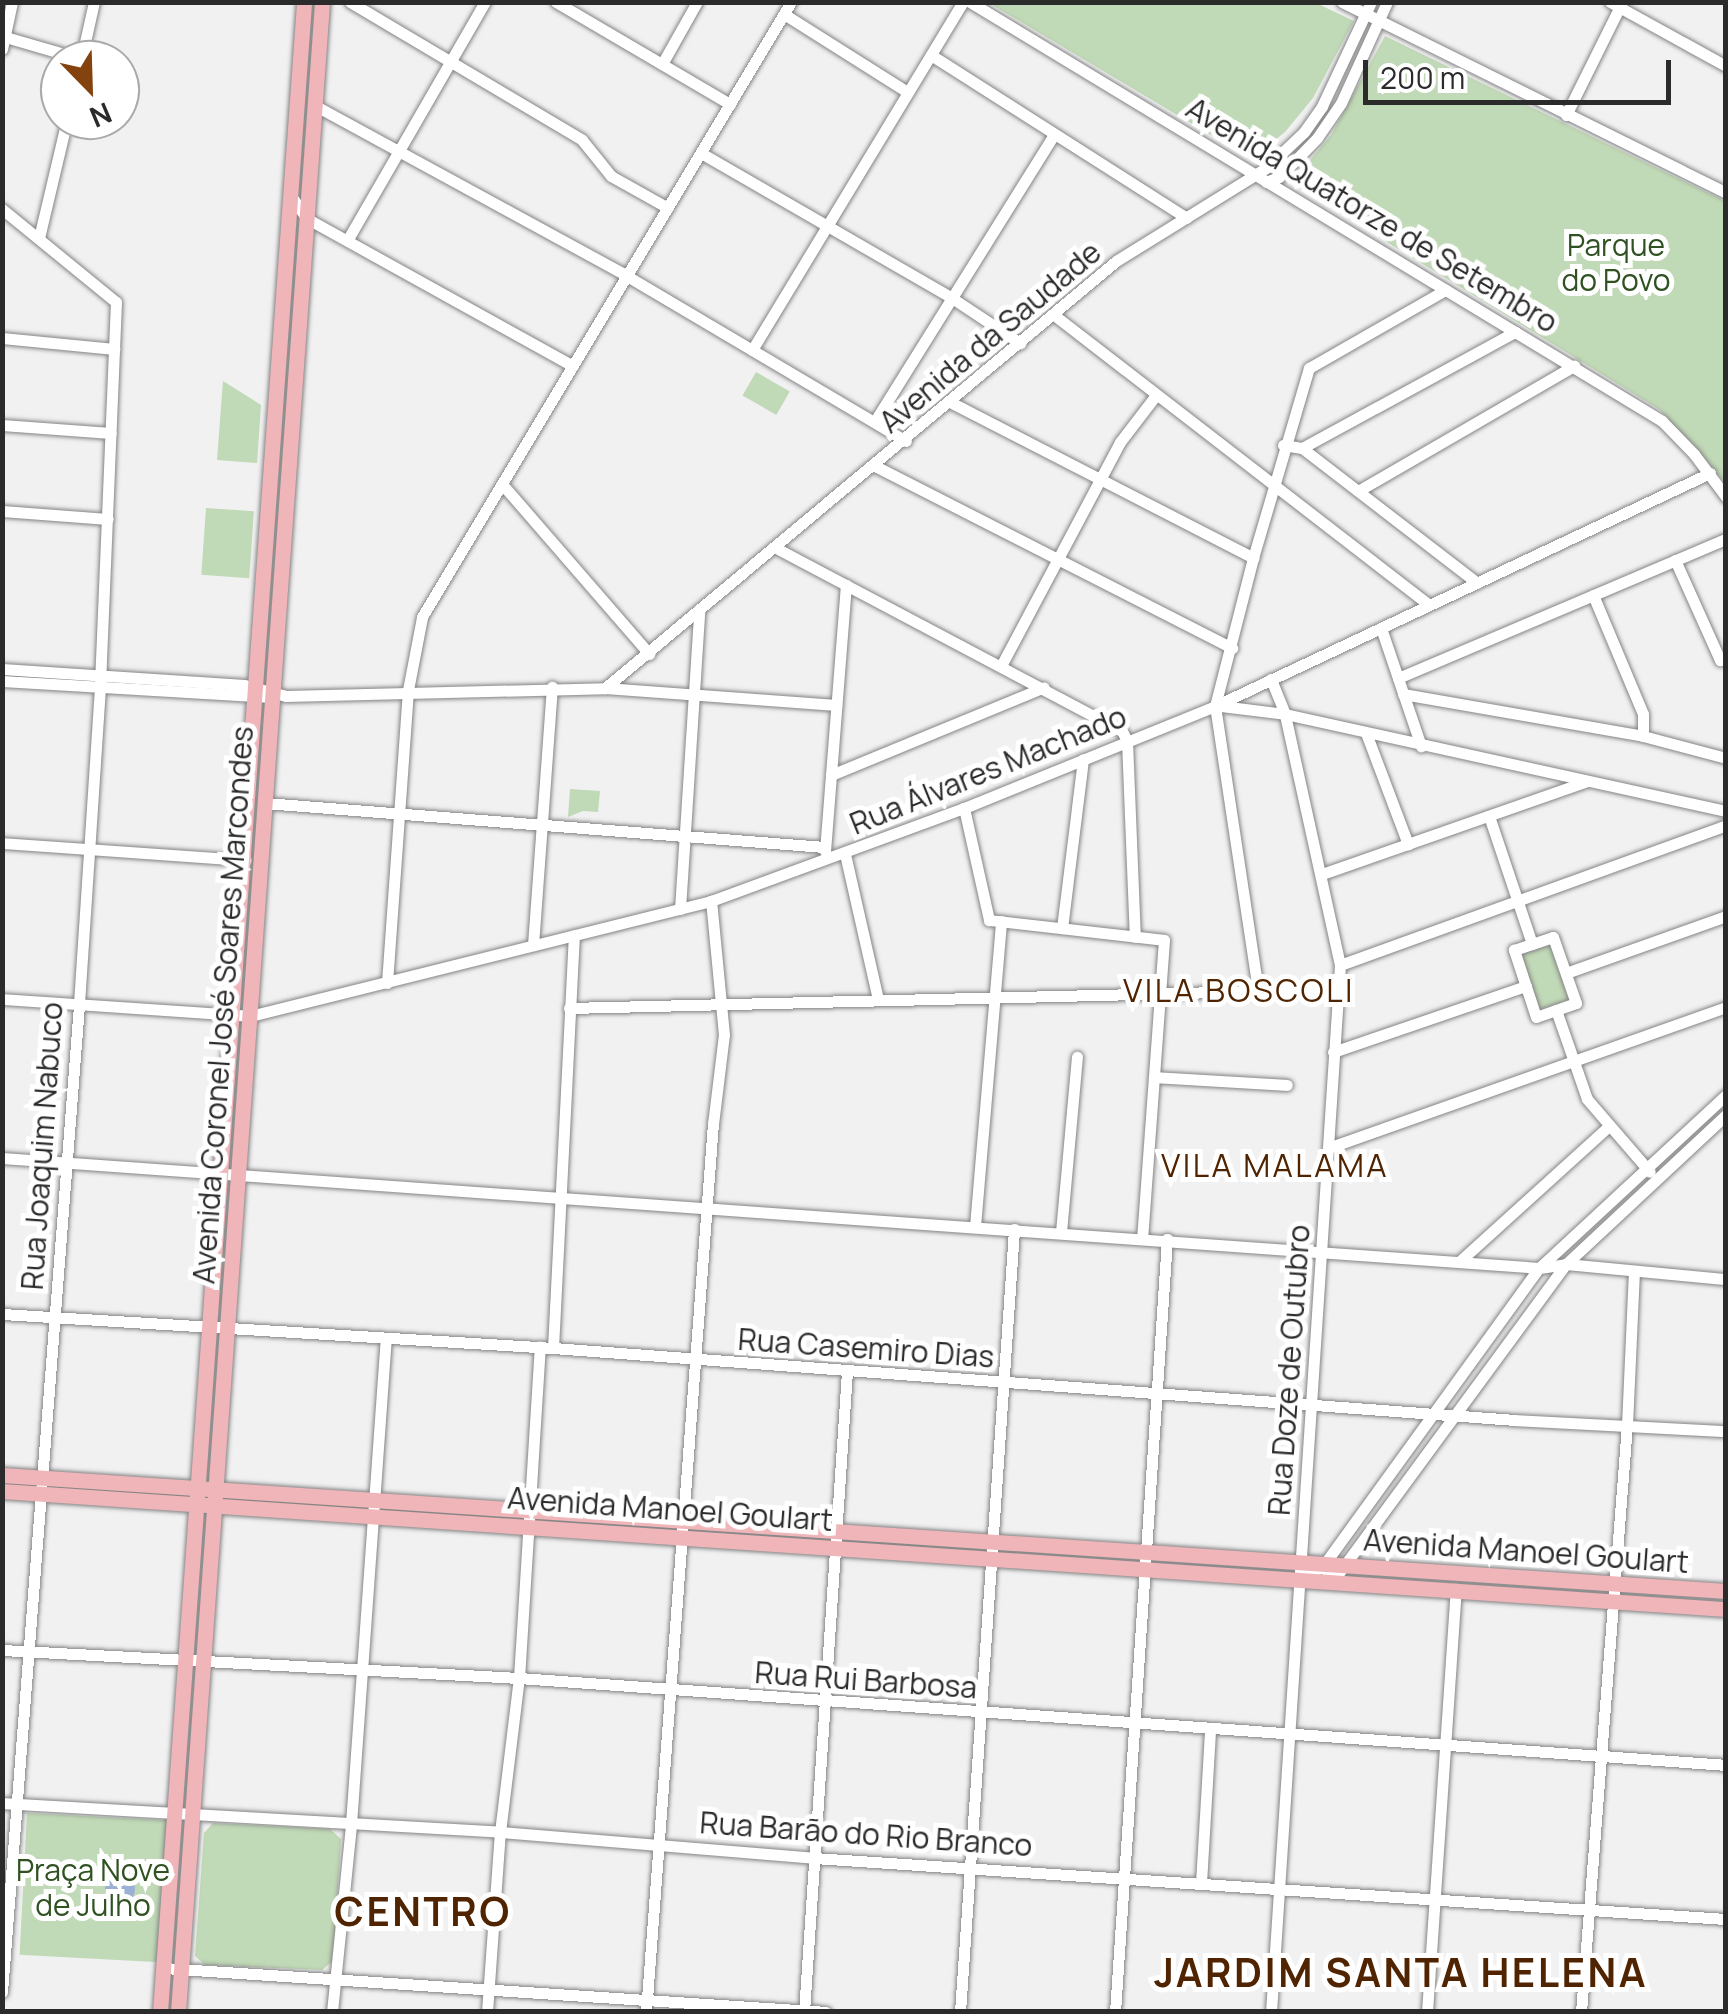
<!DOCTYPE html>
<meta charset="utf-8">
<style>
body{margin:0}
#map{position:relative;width:1728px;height:2014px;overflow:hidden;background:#f1f1f2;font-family:Manrope,sans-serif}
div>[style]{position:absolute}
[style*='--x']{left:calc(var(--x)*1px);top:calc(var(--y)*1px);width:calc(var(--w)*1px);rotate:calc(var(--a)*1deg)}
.green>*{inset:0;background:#c0d9b6;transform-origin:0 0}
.water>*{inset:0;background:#9cb0d3}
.round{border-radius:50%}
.roads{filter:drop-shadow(0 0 2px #848485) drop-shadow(0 0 2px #848485)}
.minor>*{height:11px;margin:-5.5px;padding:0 5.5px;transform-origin:5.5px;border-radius:5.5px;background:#fff}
.major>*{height:15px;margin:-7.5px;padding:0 7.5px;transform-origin:7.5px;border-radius:7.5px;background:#efb5b8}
span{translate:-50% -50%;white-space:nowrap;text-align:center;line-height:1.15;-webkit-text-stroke:10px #fff;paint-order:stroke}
.street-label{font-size:30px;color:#2b2b2c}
.park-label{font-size:30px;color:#305222}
.neighbourhood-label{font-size:32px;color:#502301;letter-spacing:2.5px}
.district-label{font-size:40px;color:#502301;font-weight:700;letter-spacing:2.5px}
.frame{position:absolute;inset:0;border:5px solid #2b2b2c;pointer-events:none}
.north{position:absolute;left:40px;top:40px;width:100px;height:100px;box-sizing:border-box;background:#fff;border:2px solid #aaaaab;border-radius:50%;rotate:157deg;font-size:28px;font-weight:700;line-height:40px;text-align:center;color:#2b2b2c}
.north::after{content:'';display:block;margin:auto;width:35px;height:45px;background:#84420f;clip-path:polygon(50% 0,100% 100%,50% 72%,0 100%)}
.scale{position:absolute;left:1363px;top:60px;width:308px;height:45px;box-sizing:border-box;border:5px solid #2b2b2c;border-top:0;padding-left:12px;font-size:30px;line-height:35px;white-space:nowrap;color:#2b2b2c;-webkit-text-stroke:8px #fff;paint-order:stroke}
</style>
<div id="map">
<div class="green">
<i style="clip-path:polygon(989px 3px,1316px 3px,1354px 21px,1313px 98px,1285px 132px,1251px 159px)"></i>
<i style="clip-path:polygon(1385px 36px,1725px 201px,1725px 482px,1660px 410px,1291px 183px,1331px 135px)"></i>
<i style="left:756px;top:372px;width:39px;height:27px;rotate:30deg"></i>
<i style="clip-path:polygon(223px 381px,261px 405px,257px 463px,217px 460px)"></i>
<i style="left:206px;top:508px;width:48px;height:67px;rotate:4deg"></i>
<i style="clip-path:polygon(570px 789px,600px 791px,598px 812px,583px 811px,568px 817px)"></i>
<i style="left:1550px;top:942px;width:61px;height:32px;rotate:71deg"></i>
<i style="left:27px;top:1813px;width:140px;height:142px;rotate:3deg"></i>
<i style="clip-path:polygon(213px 1823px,330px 1829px,341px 1839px,333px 1961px,322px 1970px,205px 1965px,195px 1956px,204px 1833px)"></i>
</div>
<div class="water">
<i class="round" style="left:105px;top:1874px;width:30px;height:30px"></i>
</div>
<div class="roads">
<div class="minor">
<i style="--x:350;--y:2;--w:270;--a:30.7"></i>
<i style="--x:582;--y:140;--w:46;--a:51.1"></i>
<i style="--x:611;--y:176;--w:65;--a:29.3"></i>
<i style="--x:556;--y:2;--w:202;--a:30.4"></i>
<i style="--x:970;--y:2;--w:809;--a:31.19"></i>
<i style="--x:1662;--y:421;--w:46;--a:45.9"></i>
<i style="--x:1694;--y:454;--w:54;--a:53.3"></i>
<i style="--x:1342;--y:2;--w:429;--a:26.4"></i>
<i style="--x:1610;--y:2;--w:132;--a:28.9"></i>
<i style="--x:784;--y:14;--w:144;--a:32.3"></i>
<i style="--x:2;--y:36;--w:82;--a:16.2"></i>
<i style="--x:2;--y:49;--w:48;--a:-78"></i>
<i style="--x:931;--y:55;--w:303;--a:32.5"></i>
<i style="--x:81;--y:60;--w:59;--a:-77.4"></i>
<i style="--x:662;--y:64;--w:71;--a:-60.6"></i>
<i style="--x:314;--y:105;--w:357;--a:28.6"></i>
<i style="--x:627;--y:276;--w:324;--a:30.6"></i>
<i style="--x:1566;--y:115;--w:126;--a:-63.6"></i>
<i style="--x:701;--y:153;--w:290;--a:30"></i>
<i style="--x:952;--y:298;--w:82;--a:33.5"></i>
<i style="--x:1266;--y:182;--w:14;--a:-21"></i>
<i style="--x:1279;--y:177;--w:54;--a:-45.7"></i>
<i style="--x:1317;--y:138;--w:42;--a:-55.6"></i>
<i style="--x:1341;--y:103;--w:111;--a:-65.5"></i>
<i style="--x:292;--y:197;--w:25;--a:56"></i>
<i style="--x:306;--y:218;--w:305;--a:29"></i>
<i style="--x:2;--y:209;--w:147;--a:39.2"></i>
<i style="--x:116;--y:302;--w:385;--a:92.4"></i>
<i style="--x:100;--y:687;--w:319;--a:93.8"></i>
<i style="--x:79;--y:1005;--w:990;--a:94.46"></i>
<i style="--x:39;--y:238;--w:121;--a:-76.7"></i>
<i style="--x:348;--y:239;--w:274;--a:-60"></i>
<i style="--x:1054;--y:315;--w:474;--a:37.7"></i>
<i style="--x:2;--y:338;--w:113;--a:5.6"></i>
<i style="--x:752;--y:350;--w:407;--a:-58.8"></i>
<i style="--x:952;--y:403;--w:339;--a:27.2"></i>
<i style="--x:875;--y:421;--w:338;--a:-58"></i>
<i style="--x:2;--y:425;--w:109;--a:4.2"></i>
<i style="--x:1283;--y:445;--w:19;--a:9"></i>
<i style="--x:1302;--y:448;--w:221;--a:37.6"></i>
<i style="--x:1302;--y:448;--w:243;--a:-28.6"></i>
<i style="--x:875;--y:466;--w:401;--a:27"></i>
<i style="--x:502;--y:484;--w:225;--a:49.1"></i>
<i style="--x:1358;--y:491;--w:250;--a:-30.1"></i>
<i style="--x:2;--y:511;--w:106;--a:4.3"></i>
<i style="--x:776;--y:548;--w:391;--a:27.9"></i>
<i style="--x:1122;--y:731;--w:11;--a:63"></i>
<i style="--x:1127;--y:741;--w:196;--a:87.7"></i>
<i style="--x:1675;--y:560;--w:110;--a:65.8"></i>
<i style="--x:1720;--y:660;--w:6;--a:-18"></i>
<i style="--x:1593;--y:595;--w:129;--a:67.2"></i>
<i style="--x:1643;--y:714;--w:22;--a:90"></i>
<i style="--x:1381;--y:628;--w:125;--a:71.3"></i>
<i style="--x:1002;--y:664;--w:251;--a:-62"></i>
<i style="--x:1120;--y:442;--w:59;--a:-52.5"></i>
<i style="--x:2;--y:669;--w:243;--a:3.8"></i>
<i style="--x:244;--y:685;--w:43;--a:14.7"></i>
<i style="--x:286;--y:696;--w:319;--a:-1.4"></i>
<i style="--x:605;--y:688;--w:232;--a:4.2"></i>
<i style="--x:1398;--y:678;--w:356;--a:-23"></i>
<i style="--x:2;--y:681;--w:270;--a:3.4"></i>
<i style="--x:605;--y:688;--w:666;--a:-39.88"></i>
<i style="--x:1116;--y:261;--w:176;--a:-31.8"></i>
<i style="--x:1266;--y:168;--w:52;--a:-43.5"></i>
<i style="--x:1304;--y:132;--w:32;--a:-55"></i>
<i style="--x:1322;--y:106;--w:115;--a:-64.8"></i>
<i style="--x:1403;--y:694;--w:244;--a:9.9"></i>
<i style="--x:1643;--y:736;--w:86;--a:14.8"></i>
<i style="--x:1221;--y:706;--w:64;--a:7.1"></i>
<i style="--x:1285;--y:714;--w:452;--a:12.4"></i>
<i style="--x:1366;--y:733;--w:119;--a:69.3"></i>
<i style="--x:831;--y:775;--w:230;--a:-22.4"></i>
<i style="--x:265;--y:803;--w:561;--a:4.5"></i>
<i style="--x:964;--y:808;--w:115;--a:77.4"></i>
<i style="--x:989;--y:920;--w:176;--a:6.5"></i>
<i style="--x:1164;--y:940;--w:299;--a:94.2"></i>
<i style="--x:1489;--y:816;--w:135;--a:71.4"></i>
<i style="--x:2;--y:843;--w:244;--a:4"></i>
<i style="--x:825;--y:851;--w:267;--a:-85.5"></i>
<i style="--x:845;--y:854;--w:149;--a:77.2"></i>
<i style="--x:1322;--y:874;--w:281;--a:-19.3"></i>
<i style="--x:680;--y:909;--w:298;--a:-86.3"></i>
<i style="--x:1062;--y:928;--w:170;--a:-82.9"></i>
<i style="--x:1553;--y:937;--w:70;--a:70.8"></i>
<i style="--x:1576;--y:1003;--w:42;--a:160.7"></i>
<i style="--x:1536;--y:1017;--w:71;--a:-108.2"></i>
<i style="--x:1514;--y:950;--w:41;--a:-18.4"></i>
<i style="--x:533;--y:945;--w:259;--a:-85.8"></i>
<i style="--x:1340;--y:965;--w:411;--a:-19.9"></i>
<i style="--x:1566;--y:973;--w:170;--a:-19.6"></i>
<i style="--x:387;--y:983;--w:294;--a:-85.9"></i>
<i style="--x:408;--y:690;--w:74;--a:-79.1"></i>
<i style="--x:422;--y:617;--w:717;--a:-59.04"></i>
<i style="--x:1258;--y:990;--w:287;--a:-98.6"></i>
<i style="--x:1215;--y:706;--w:153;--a:-75.6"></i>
<i style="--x:1253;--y:558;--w:198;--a:-73.6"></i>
<i style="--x:1309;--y:368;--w:157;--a:-29.8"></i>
<i style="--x:2;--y:999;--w:249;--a:3.9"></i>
<i style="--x:250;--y:1016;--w:475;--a:-14"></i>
<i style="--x:711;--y:901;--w:270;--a:-20.2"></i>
<i style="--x:964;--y:808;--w:271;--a:-22.1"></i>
<i style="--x:1215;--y:706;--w:547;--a:-25.21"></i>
<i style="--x:569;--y:1008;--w:770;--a:-1.41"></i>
<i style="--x:1556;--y:1010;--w:94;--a:70.8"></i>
<i style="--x:1587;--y:1099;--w:96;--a:49.2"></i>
<i style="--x:1333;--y:1052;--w:204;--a:-18.9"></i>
<i style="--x:1154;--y:1077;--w:133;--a:3.4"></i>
<i style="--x:1328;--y:1148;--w:422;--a:-19.5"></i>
<i style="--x:2;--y:1158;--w:1541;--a:4.09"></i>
<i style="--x:1539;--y:1268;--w:27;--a:-8"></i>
<i style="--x:1566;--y:1264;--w:161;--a:5.4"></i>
<i style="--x:975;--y:1226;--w:306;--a:-85.1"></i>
<i style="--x:1061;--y:1232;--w:176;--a:-84.8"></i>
<i style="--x:1460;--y:1261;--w:200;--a:-42.2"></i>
<i style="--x:2;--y:1314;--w:552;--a:3.53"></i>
<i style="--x:553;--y:1348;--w:964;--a:4.28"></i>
<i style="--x:1514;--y:1420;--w:212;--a:3"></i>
<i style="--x:553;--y:1348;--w:413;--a:-87.1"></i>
<i style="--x:1323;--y:1566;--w:18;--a:56"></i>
<i style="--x:1333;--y:1581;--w:393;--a:-53.7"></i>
<i style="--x:1566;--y:1264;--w:219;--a:-43"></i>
<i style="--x:1300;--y:1579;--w:26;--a:-29"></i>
<i style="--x:1323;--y:1566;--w:368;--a:-54.1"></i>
<i style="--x:1539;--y:1268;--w:255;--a:-42.8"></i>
<i style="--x:2;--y:1650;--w:518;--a:3.1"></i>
<i style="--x:519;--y:1678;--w:1210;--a:4.12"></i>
<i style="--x:2;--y:1803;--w:499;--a:3.3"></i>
<i style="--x:500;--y:1832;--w:315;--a:4.7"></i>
<i style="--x:814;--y:1858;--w:914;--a:3.83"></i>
<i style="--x:1201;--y:1883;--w:153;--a:-86.6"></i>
<i style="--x:164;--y:1968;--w:663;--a:3.8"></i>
<i style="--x:332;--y:2012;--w:189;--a:-84.2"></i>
<i style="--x:351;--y:1824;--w:486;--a:-85.9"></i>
<i style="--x:487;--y:2012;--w:180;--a:-85.9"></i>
<i style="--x:500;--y:1832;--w:155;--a:-83"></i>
<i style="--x:519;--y:1678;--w:332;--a:-86.4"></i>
<i style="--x:646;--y:2012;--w:891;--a:-85.69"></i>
<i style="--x:713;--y:1124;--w:90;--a:-83"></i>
<i style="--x:724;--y:1035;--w:135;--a:-95.5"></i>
<i style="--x:804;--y:2012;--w:641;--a:-86.16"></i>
<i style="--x:960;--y:2012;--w:785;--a:-86.05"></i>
<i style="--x:1115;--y:2012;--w:775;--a:-86.15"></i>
<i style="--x:1271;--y:2012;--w:1049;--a:-86.23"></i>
<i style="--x:1340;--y:965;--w:257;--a:-102.4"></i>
<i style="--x:1285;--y:714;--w:38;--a:-112"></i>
<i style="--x:1427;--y:2012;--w:424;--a:-86.1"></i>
<i style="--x:1581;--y:2012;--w:589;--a:-85.52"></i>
<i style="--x:1627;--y:1425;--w:153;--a:-87.4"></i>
</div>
<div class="major">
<i style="--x:2;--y:1475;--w:1728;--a:3.85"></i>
<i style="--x:2;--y:1491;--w:1728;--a:3.92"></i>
<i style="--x:160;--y:2012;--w:2015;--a:-85.9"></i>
<i style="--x:178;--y:2012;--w:2015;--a:-85.9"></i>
</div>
</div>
<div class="street-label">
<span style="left:1372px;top:215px;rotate:31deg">Avenida Quatorze de Setembro</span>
<span style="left:990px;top:337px;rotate:-40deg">Avenida da Saudade</span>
<span style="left:988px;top:770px;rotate:-22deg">Rua Álvares Machado</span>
<span style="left:223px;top:1005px;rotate:-86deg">Avenida Coronel José Soares Marcondes</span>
<span style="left:42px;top:1146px;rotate:-86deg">Rua Joaquim Nabuco</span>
<span style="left:866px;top:1348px;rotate:4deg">Rua Casemiro Dias</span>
<span style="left:1289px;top:1370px;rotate:-86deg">Rua Doze de Outubro</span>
<span style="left:670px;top:1509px;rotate:4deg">Avenida Manoel Goulart</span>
<span style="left:1526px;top:1551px;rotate:4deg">Avenida Manoel Goulart</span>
<span style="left:866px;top:1680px;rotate:4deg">Rua Rui Barbosa</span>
<span style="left:866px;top:1834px;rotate:4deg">Rua Barão do Rio Branco</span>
</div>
<div class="park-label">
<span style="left:1616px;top:262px">Parque<br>do Povo</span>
<span style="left:93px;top:1887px">Praça Nove<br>de Julho</span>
</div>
<div class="neighbourhood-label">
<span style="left:1239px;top:990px">VILA BOSCOLI</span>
<span style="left:1275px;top:1165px">VILA MALAMA</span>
</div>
<div class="district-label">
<span style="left:423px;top:1911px">CENTRO</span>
<span style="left:1401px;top:1972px">JARDIM SANTA HELENA</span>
</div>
<div class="frame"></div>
<div class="north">N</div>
<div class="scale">200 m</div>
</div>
